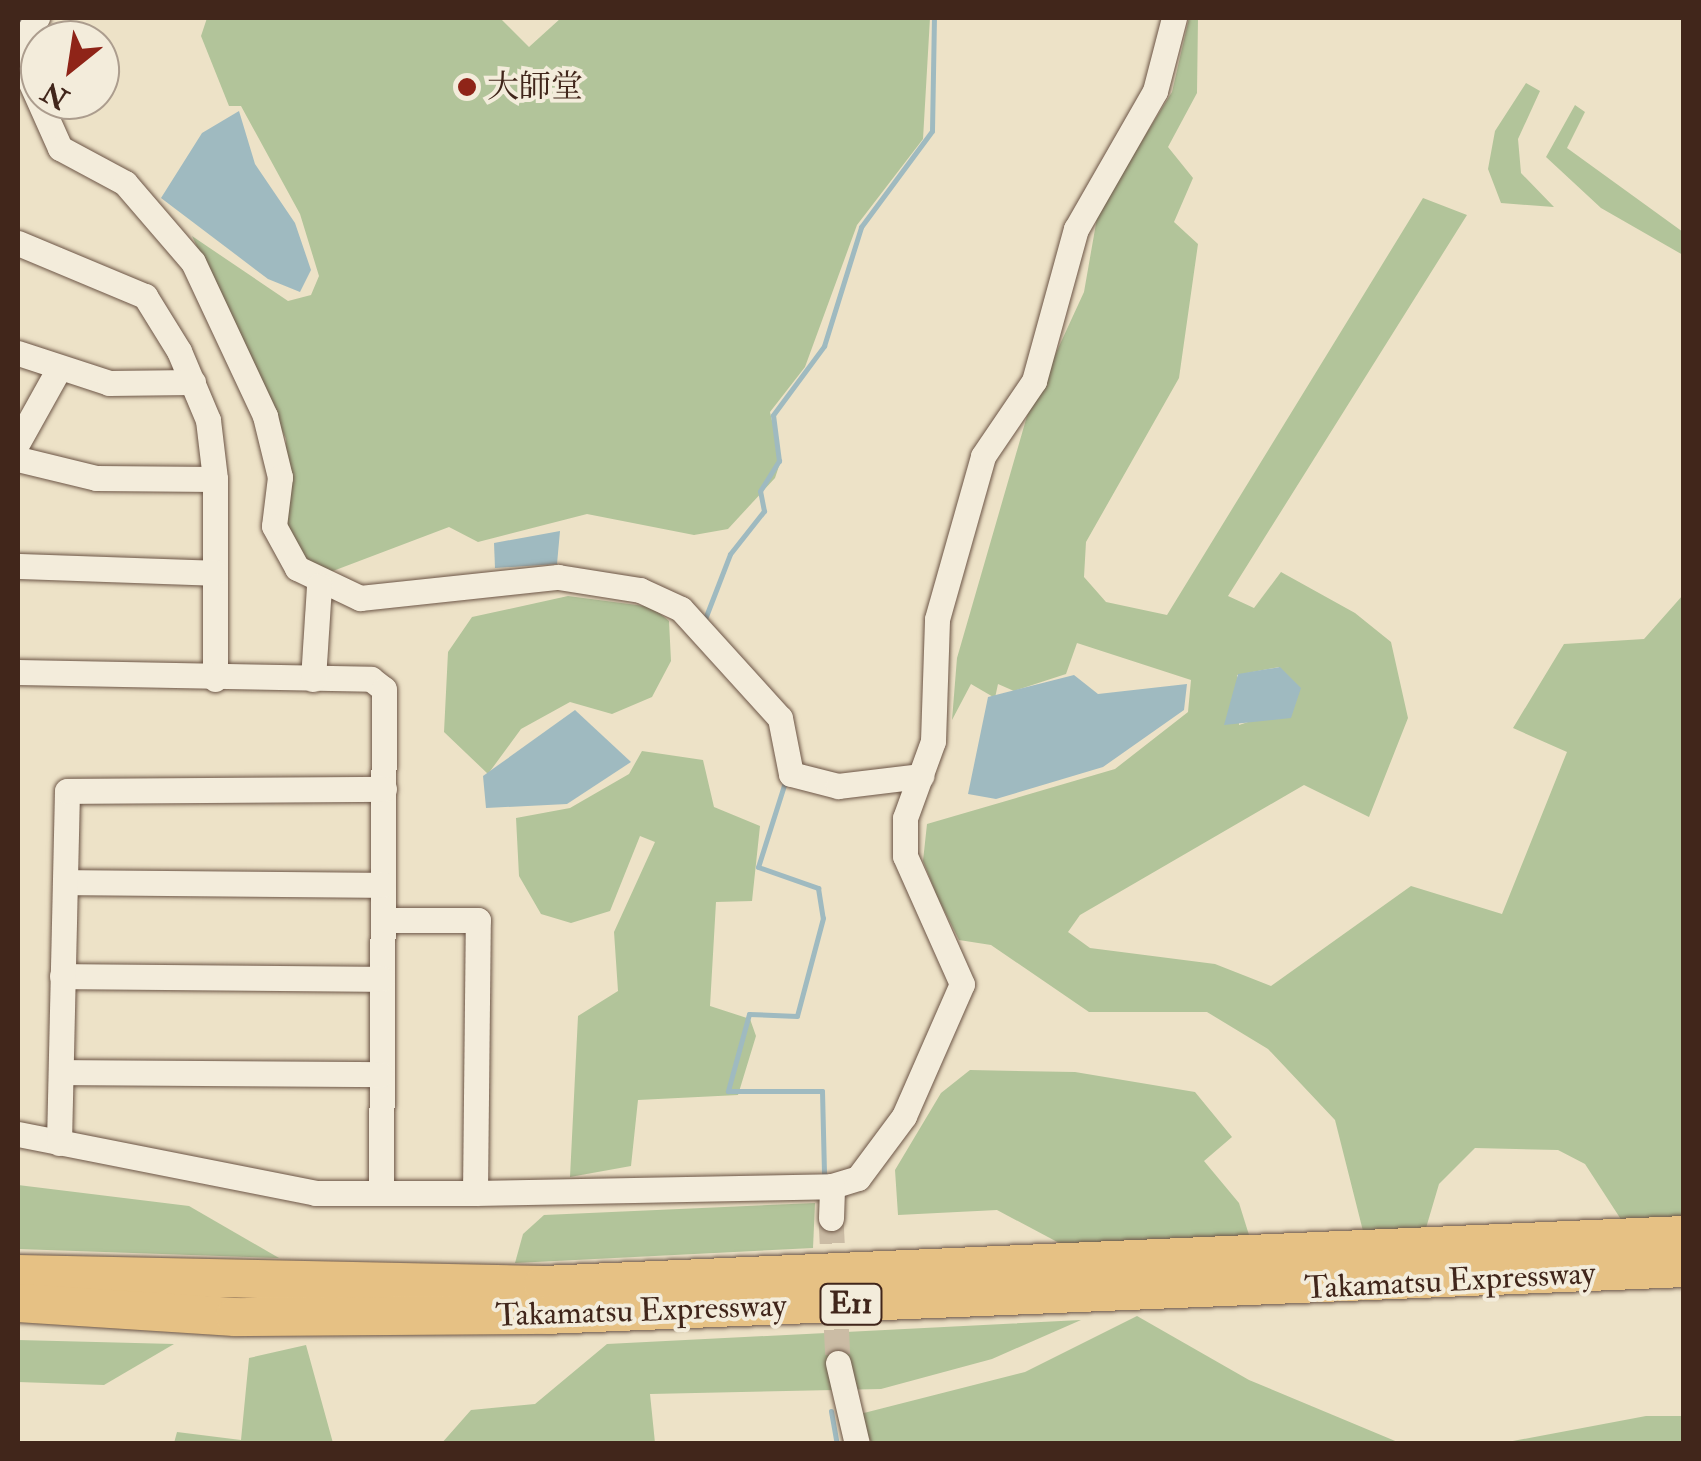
<!DOCTYPE html>
<meta charset="utf-8">
<style>
body{margin:0}
#map{position:relative;width:1701px;height:1461px;overflow:hidden;background:#ede2c7;font-family:"IM FELL Double Pica","Noto Serif JP",serif}
div>[style]{position:absolute}
[style*='--x']{left:calc(var(--x)*1px);top:calc(var(--y)*1px);width:calc(var(--w)*1px);rotate:calc(var(--a)*1deg)}
.green>*{inset:0;background:#b2c49a}
.water>*{inset:0;background:#9fbac0}
.stream>*{height:5px;margin:-2.5px;padding:0 2.5px;transform-origin:2.5px;border-radius:2.5px;background:#9fbac0}
.river>*{height:32px;margin:-16px;padding:0 16px;transform-origin:16px;border-radius:16px;background:#9fbac0}
.minor-tunnel>*{height:25px;margin-top:-12.5px;transform-origin:0;background:repeating-linear-gradient(90deg,#cbbca5 0 25px,transparent 0 37px)}
.roads{filter:drop-shadow(0 0 2px #6c5546) drop-shadow(0 0 2px #6c5546)}
.minor>*{height:25px;margin:-12.5px;padding:0 12.5px;transform-origin:12.5px;border-radius:12.5px;background:#f3ecdb}
.highway>*{height:38px;margin:-19px;padding:0 19px;transform-origin:19px;border-radius:19px;background:#e6c184}
.dots>*{width:28px;height:28px;translate:-50% -50%;box-sizing:border-box;border:5px solid #f3ecdb;border-radius:50%}
span{translate:-50% -50%;white-space:nowrap;text-align:center;line-height:1.15;-webkit-text-stroke:8px #f3ecdb;paint-order:stroke}
.shield-label span{padding:2px 8px;background:#f3ecdb;border:2px solid;border-radius:8px;-webkit-text-stroke-width:0}
.shield-label{font-size:30px;color:#41261b;font-weight:700}
.poi-label{font-size:32px;color:#41261b}
.left{translate:0 -50%;text-align:left}
.street-label{font-size:32px;color:#41261b}
.frame{position:absolute;inset:0;border:20px solid #41261b;pointer-events:none}
.north{position:absolute;left:20px;top:20px;width:100px;height:100px;box-sizing:border-box;background:#f3ecdb;border:2px solid #ac9d8e;border-radius:50%;rotate:210deg;font-size:28px;font-weight:700;line-height:40px;text-align:center;color:#41261b}
.north::after{content:'';display:block;margin:auto;width:35px;height:45px;background:#8f2418;clip-path:polygon(50% 0,100% 100%,50% 72%,0 100%)}
</style>
<div id="map">
<div class="green">
<i style="clip-path:polygon(207px 18px,500px 18px,529px 47px,561px 18px,930px 18px,923px 139px,857px 225px,805px 367px,770px 412px,781px 460px,775px 478px,728px 529px,694px 535px,587px 514px,478px 542px,449px 527px,325px 574px,298px 554px,283px 528px,286px 439px,192px 236px,288px 301px,311px 295px,319px 276px,300px 214px,241px 106px,229px 106px,201px 36px)"></i>
<i style="clip-path:polygon(evenodd,1189px 18px,1198px 18px,1197px 93px,1168px 147px,1193px 178px,1174px 222px,1198px 244px,1179px 378px,1086px 542px,1084px 577px,1106px 602px,1167px 615px,1423px 198px,1467px 215px,1228px 596px,1254px 608px,1281px 572px,1355px 613px,1391px 642px,1408px 718px,1369px 817px,1304px 785px,1080px 915px,1068px 932px,1090px 948px,1215px 964px,1271px 986px,1411px 886px,1502px 914px,1567px 752px,1513px 728px,1564px 644px,1644px 639px,1683px 595px,1683px 1216px,1622px 1221px,1585px 1164px,1558px 1150px,1475px 1148px,1439px 1184px,1426px 1228px,1364px 1235px,1335px 1120px,1268px 1049px,1207px 1012px,1089px 1012px,991px 945px,959px 940px,937px 896px,923px 861px,927px 824px,1115px 769px,1188px 712px,1191px 680px,1077px 643px,1066px 674px,1014px 691px,998px 684px,995px 698px,971px 684px,952px 720px,957px 658px,1027px 416px,1084px 292px,1098px 212px,1172px 92px,1189px 18px,1279px 667px,1266px 716px,1239px 725px,1237px 675px,1279px 667px)"></i>
<i style="clip-path:polygon(1526px 83px,1540px 91px,1518px 139px,1521px 173px,1554px 207px,1501px 203px,1488px 169px,1495px 131px)"></i>
<i style="clip-path:polygon(1575px 105px,1585px 112px,1567px 148px,1683px 232px,1683px 255px,1601px 208px,1546px 157px)"></i>
<i style="clip-path:polygon(568px 596px,652px 607px,669px 621px,671px 661px,652px 697px,612px 714px,570px 702px,521px 729px,488px 774px,444px 732px,448px 652px,472px 617px)"></i>
<i style="clip-path:polygon(642px 751px,703px 760px,714px 807px,760px 826px,752px 901px,716px 902px,710px 1006px,750px 1019px,756px 1036px,738px 1095px,638px 1100px,631px 1166px,570px 1177px,578px 1016px,618px 991px,614px 932px,655px 842px,640px 836px,610px 911px,571px 923px,541px 914px,519px 876px,516px 818px,570px 808px,629px 774px)"></i>
<i style="clip-path:polygon(970px 1070px,1075px 1072px,1195px 1092px,1232px 1137px,1204px 1161px,1239px 1203px,1249px 1235px,1063px 1245px,997px 1210px,898px 1215px,895px 1170px,941px 1093px)"></i>
<i style="clip-path:polygon(18px 1185px,189px 1206px,279px 1258px,18px 1249px)"></i>
<i style="clip-path:polygon(815px 1203px,813px 1248px,515px 1263px,523px 1234px,544px 1215px)"></i>
<i style="clip-path:polygon(1137px 1316px,1249px 1380px,1400px 1443px,872px 1443px,856px 1415px,1025px 1372px)"></i>
<i style="clip-path:polygon(1081px 1320px,992px 1359px,881px 1389px,650px 1394px,655px 1443px,441px 1444px,471px 1410px,535px 1404px,607px 1344px)"></i>
<i style="clip-path:polygon(18px 1340px,174px 1344px,104px 1385px,18px 1382px)"></i>
<i style="clip-path:polygon(306px 1345px,333px 1443px,174px 1443px,177px 1432px,241px 1440px,249px 1358px)"></i>
<i style="clip-path:polygon(1646px 1416px,1683px 1416px,1683px 1443px,1502px 1443px)"></i>
</div>
<div class="water">
<i style="clip-path:polygon(239px 111px,255px 164px,295px 223px,311px 270px,300px 292px,268px 279px,161px 198px,202px 133px)"></i>
<i style="clip-path:polygon(560px 531px,557px 564px,495px 568px,494px 543px)"></i>
<i style="clip-path:polygon(1280px 667px,1301px 688px,1291px 718px,1224px 725px,1238px 674px)"></i>
<i style="clip-path:polygon(1074px 675px,1098px 694px,1187px 684px,1184px 710px,1103px 767px,996px 799px,968px 794px,988px 697px)"></i>
<i style="clip-path:polygon(575px 710px,631px 762px,567px 804px,486px 808px,483px 776px)"></i>
</div>
<div class="stream">
<i style="--x:18;--y:19;--w:2;--a:27"></i>
<i style="--x:703;--y:624;--w:75;--a:-68.9"></i>
<i style="--x:730;--y:554;--w:55;--a:-51.7"></i>
<i style="--x:764;--y:511;--w:20;--a:-101"></i>
<i style="--x:760;--y:491;--w:36;--a:-58"></i>
<i style="--x:779;--y:461;--w:46;--a:-97.4"></i>
<i style="--x:773;--y:415;--w:86;--a:-53.5"></i>
<i style="--x:824;--y:346;--w:125;--a:-72.7"></i>
<i style="--x:861;--y:227;--w:119;--a:-53.5"></i>
<i style="--x:932;--y:131;--w:113;--a:-89"></i>
<i style="--x:785;--y:782;--w:89;--a:107.6"></i>
<i style="--x:758;--y:867;--w:64;--a:19.3"></i>
<i style="--x:818;--y:888;--w:30;--a:81"></i>
<i style="--x:823;--y:918;--w:101;--a:104.9"></i>
<i style="--x:797;--y:1016;--w:48;--a:-177.6"></i>
<i style="--x:749;--y:1014;--w:80;--a:105.3"></i>
<i style="--x:728;--y:1091;--w:94;--a:0"></i>
<i style="--x:822;--y:1091;--w:84;--a:88.6"></i>
<i style="--x:831;--y:1411;--w:34;--a:80"></i>
</div>
<div class="river">
<i style="--x:18;--y:23;--w:6;--a:-59"></i>
</div>
<div class="minor-tunnel">
<i style="--x:831;--y:1218;--w:145;--a:87.2"></i>
</div>
<div class="roads">
<div class="minor">
<i style="--x:18;--y:48;--w:36;--a:-58"></i>
<i style="--x:18;--y:54;--w:103;--a:65.9"></i>
<i style="--x:60;--y:148;--w:74;--a:28.3"></i>
<i style="--x:125;--y:183;--w:104;--a:49.3"></i>
<i style="--x:193;--y:262;--w:170;--a:64.9"></i>
<i style="--x:265;--y:416;--w:63;--a:76.2"></i>
<i style="--x:280;--y:477;--w:49;--a:97"></i>
<i style="--x:274;--y:526;--w:48;--a:61.3"></i>
<i style="--x:297;--y:568;--w:70;--a:25.5"></i>
<i style="--x:360;--y:598;--w:199;--a:-6.1"></i>
<i style="--x:558;--y:577;--w:83;--a:9"></i>
<i style="--x:640;--y:590;--w:45;--a:24.9"></i>
<i style="--x:681;--y:609;--w:147;--a:47.8"></i>
<i style="--x:780;--y:718;--w:57;--a:78.9"></i>
<i style="--x:791;--y:774;--w:49;--a:14.3"></i>
<i style="--x:838;--y:786;--w:84;--a:-6.9"></i>
<i style="--x:18;--y:243;--w:138;--a:22.7"></i>
<i style="--x:145;--y:296;--w:65;--a:58.3"></i>
<i style="--x:179;--y:351;--w:75;--a:67.2"></i>
<i style="--x:208;--y:420;--w:59;--a:83.2"></i>
<i style="--x:215;--y:479;--w:200;--a:90"></i>
<i style="--x:18;--y:353;--w:96;--a:18.2"></i>
<i style="--x:109;--y:383;--w:84;--a:-0.7"></i>
<i style="--x:18;--y:442;--w:80;--a:-60.9"></i>
<i style="--x:18;--y:459;--w:80;--a:13.7"></i>
<i style="--x:96;--y:478;--w:119;--a:0.5"></i>
<i style="--x:18;--y:566;--w:197;--a:2"></i>
<i style="--x:18;--y:672;--w:353;--a:1.1"></i>
<i style="--x:371;--y:679;--w:16;--a:38"></i>
<i style="--x:384;--y:689;--w:503;--a:90.34"></i>
<i style="--x:313;--y:679;--w:94;--a:-86.3"></i>
<i style="--x:65;--y:882;--w:318;--a:0.5"></i>
<i style="--x:62;--y:976;--w:320;--a:0.5"></i>
<i style="--x:61;--y:1072;--w:320;--a:0.4"></i>
<i style="--x:18;--y:1134;--w:303;--a:11.2"></i>
<i style="--x:315;--y:1193;--w:160;--a:0"></i>
<i style="--x:475;--y:1193;--w:273;--a:-89.4"></i>
<i style="--x:478;--y:920;--w:94;--a:180"></i>
<i style="--x:59;--y:1143;--w:352;--a:-88.7"></i>
<i style="--x:67;--y:791;--w:317;--a:-0.4"></i>
<i style="--x:475;--y:1193;--w:357;--a:-1.1"></i>
<i style="--x:832;--y:1186;--w:27;--a:-17"></i>
<i style="--x:858;--y:1178;--w:77;--a:-53.4"></i>
<i style="--x:904;--y:1116;--w:144;--a:-66.3"></i>
<i style="--x:962;--y:984;--w:140;--a:-114"></i>
<i style="--x:905;--y:856;--w:38;--a:-90"></i>
<i style="--x:905;--y:818;--w:82;--a:-70"></i>
<i style="--x:933;--y:741;--w:122;--a:-88.1"></i>
<i style="--x:937;--y:619;--w:169;--a:-74.2"></i>
<i style="--x:983;--y:456;--w:91;--a:-55.8"></i>
<i style="--x:1034;--y:381;--w:158;--a:-74.6"></i>
<i style="--x:1076;--y:229;--w:159;--a:-60.2"></i>
<i style="--x:1155;--y:91;--w:75;--a:-75.4"></i>
<i style="--x:831;--y:1218;--w:32;--a:-88"></i>
<i style="--x:838;--y:1363;--w:83;--a:76.8"></i>
</div>
<div class="highway">
<i style="--x:18;--y:1274;--w:525;--a:1.2"></i>
<i style="--x:543;--y:1285;--w:1142;--a:-2.51"></i>
<i style="--x:18;--y:1303;--w:217;--a:3.7"></i>
<i style="--x:235;--y:1317;--w:310;--a:-0.4"></i>
<i style="--x:545;--y:1315;--w:1140;--a:-2.36"></i>
</div>
</div>
<div class="dots">
<i style="left:467px;top:87px;background:#8f2418"></i>
</div>
<div class="shield-label">
<span style="left:851px;top:1304px">E11</span>
</div>
<div class="poi-label">
<span class="left" style="left:487px;top:87px">大師堂</span>
</div>
<div class="street-label">
<span style="left:1450px;top:1281px;rotate:-3deg">Takamatsu Expressway</span>
<span style="left:641px;top:1311px;rotate:-2deg">Takamatsu Expressway</span>
</div>
<div class="frame"></div>
<div class="north">N</div>
</div>
